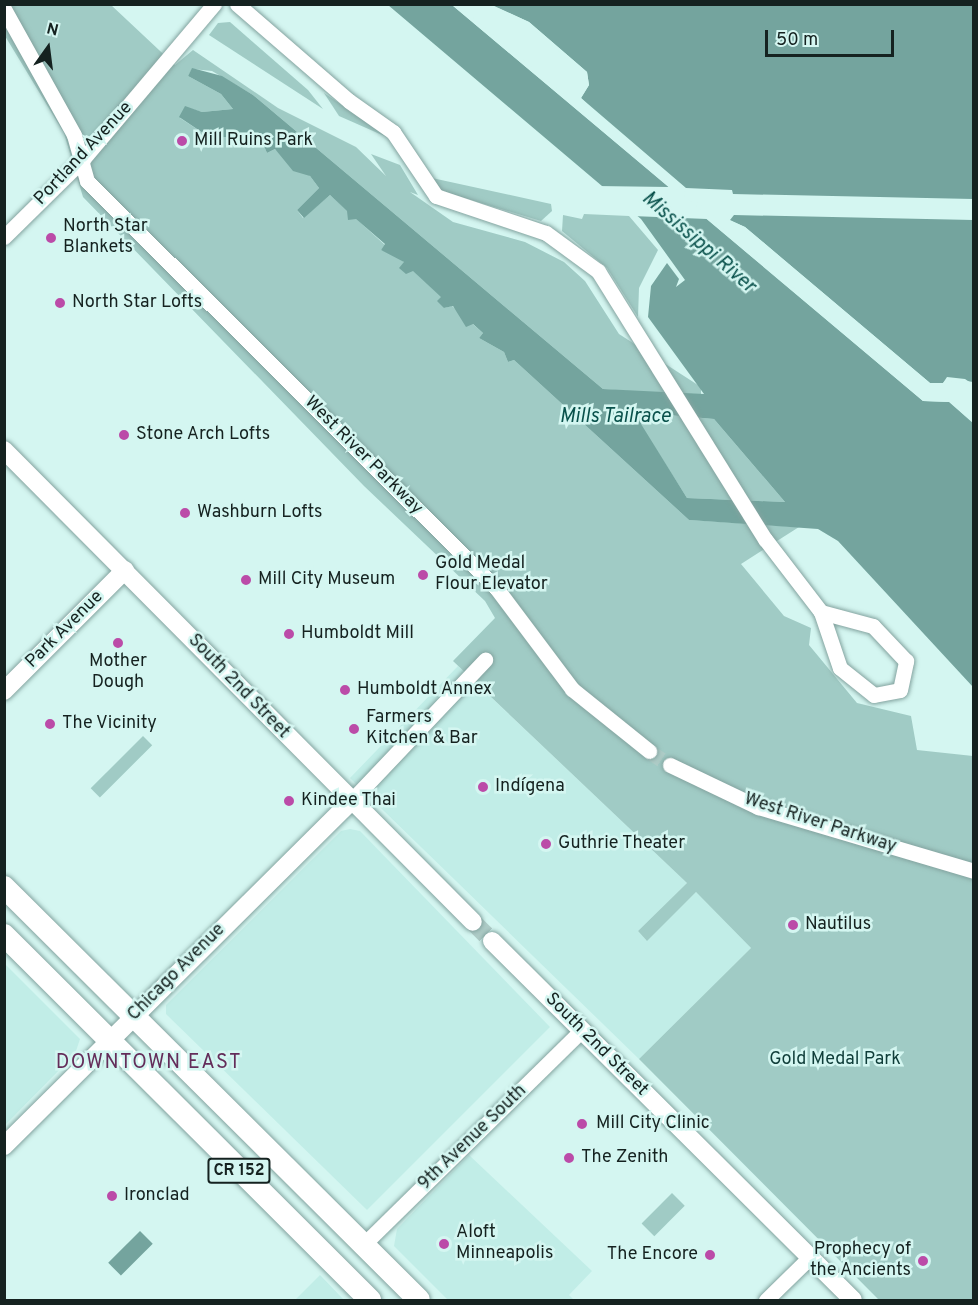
<!DOCTYPE html>
<meta charset="utf-8">
<style>
body{margin:0}
#map{position:relative;width:978px;height:1305px;overflow:hidden;background:#d4f6f1;font-family:Overpass,sans-serif}
div>[style]{position:absolute}
[style*='--x']{left:calc(var(--x)*1px);top:calc(var(--y)*1px);width:calc(var(--w)*1px);rotate:calc(var(--a)*1deg)}
.built>*{inset:0;background:#c1ede7}
.green>*{inset:0;background:#a0cbc5;transform-origin:0 0}
.water>*{inset:0;background:#74a49e;transform-origin:0 0}
.pier>*{inset:0;background:#d4f6f1}
.minor-tunnel>*{height:15px;margin-top:-7.5px;transform-origin:0;background:repeating-linear-gradient(90deg,#aeccc7 0 15px,transparent 0 23px)}
.tertiary-tunnel>*{height:18px;margin-top:-9px;transform-origin:0;background:repeating-linear-gradient(90deg,#aeccc7 0 18px,transparent 0 27px)}
.roads{filter:drop-shadow(0 0 2px #83a39f) drop-shadow(0 0 2px #83a39f)}
.minor>*{height:15px;margin:-7.5px;padding:0 7.5px;transform-origin:7.5px;border-radius:7.5px;background:#fff}
.tertiary>*{height:18px;margin:-9px;padding:0 9px;transform-origin:9px;border-radius:9px;background:#fff}
.primary>*{height:22px;margin:-11px;padding:0 11px;transform-origin:11px;border-radius:11px;background:#fff}
.dots>*{width:16px;height:16px;translate:-50% -50%;box-sizing:border-box;border:3px solid #d4f6f1;border-radius:50%}
span{translate:-50% -50%;white-space:nowrap;text-align:center;line-height:1.15;-webkit-text-stroke:5px #d4f6f1;paint-order:stroke}
.shield-label span{padding:2px 4px;background:#d4f6f1;border:2px solid;border-radius:4px;-webkit-text-stroke-width:0}
.shield-label{font-size:16px;color:#152220;font-weight:700}
.poi-label{font-size:18px;color:#152220}
.left{translate:0 -50%;text-align:left}
.right{translate:-100% -50%;text-align:right}
.street-label{font-size:18px;color:#152220}
.park-label{font-size:18px;color:#0f3d39}
.water-label{font-size:20px;color:#09514b;font-style:italic}
.neighbourhood-label{font-size:20px;color:#642d5a;letter-spacing:1.5px}
.frame{position:absolute;inset:0;border:6px solid #152220;pointer-events:none}
.north{position:absolute;left:18px;top:18px;width:60px;height:60px;-webkit-text-stroke:4px #d4f6f1;paint-order:stroke;rotate:14deg;font-size:16px;font-weight:700;line-height:24px;text-align:center;color:#152220}
.north::after{content:'';display:block;margin:auto;width:21px;height:27px;background:#152220;clip-path:polygon(50% 0,100% 100%,50% 72%,0 100%)}
.scale{position:absolute;left:765px;top:30px;width:129px;height:27px;box-sizing:border-box;border:3px solid #152220;border-top:0;padding-left:8px;font-size:18px;line-height:21px;white-space:nowrap;color:#152220;-webkit-text-stroke:4px #d4f6f1;paint-order:stroke}
</style>
<div id="map">
<div class="built">
<i style="clip-path:polygon(458px 666px,687px 883px,638px 931px,646px 940px,696px 892px,751px 948px,639px 1059px,350px 778px)"></i>
<i style="clip-path:polygon(350px 829px,360px 831px,550px 1027px,367px 1210px,166px 1014px,166px 1005px,341px 831px)"></i>
<i style="clip-path:polygon(5px 964px,80px 1039px,75px 1054px,5px 1125px)"></i>
<i style="clip-path:polygon(469px 1155px,592px 1271px,569px 1295px,574px 1300px,448px 1300px,394px 1246px,397px 1229px)"></i>
<i style="clip-path:polygon(320px 1275px,344px 1300px,295px 1300px)"></i>
</div>
<div class="green">
<i style="clip-path:polygon(5px 5px,111px 5px,175px 65px,193px 50px,278px 108px,356px 147px,386px 176px,371px 154px,400px 165px,418px 195px,410px 192px,453px 222px,525px 242px,564px 262px,585px 281px,619px 334px,701px 387px,701px 397px,603px 389px,253px 95px,212px 71px,192px 69px,188px 76px,221px 94px,233px 109px,202px 112px,185px 107px,180px 118px,209px 137px,260px 137px,267px 153px,275px 149px,310px 176px,319px 188px,297px 210px,303px 218px,330px 195px,385px 245px,381px 250px,393px 252px,442px 297px,444px 308px,452px 306px,483px 333px,479px 338px,504px 352px,508px 362px,514px 360px,689px 520px,799px 527px,741px 564px,784px 616px,811px 628px,809px 645px,857px 703px,911px 716px,917px 750px,973px 756px,973px 1300px,879px 1300px,639px 1059px,751px 948px,696px 892px,647px 941px,638px 931px,687px 883px,453px 661px,495px 618px,485px 601px,364px 486px,83px 197px,64px 133px,5px 36px)"></i>
<i style="clip-path:polygon(230px 22px,308px 90px,323px 109px,209px 35px,218px 23px)"></i>
<i style="clip-path:polygon(324px 93px,366px 121px,389px 138px,339px 116px)"></i>
<i style="clip-path:polygon(432px 178px,551px 204px,552px 211px,541px 221px,448px 193px,432px 185px)"></i>
<i style="clip-path:polygon(584px 214px,629px 216px,658px 250px,639px 288px,638px 317px,607px 268px,562px 231px,563px 215px,582px 219px)"></i>
<i style="clip-path:polygon(645px 413px,714px 419px,785px 502px,687px 498px,640px 424px)"></i>
<i style="left:143px;top:736px;width:13px;height:74px;rotate:45deg"></i>
<i style="left:672px;top:1193px;width:18px;height:43px;rotate:45deg"></i>
</div>
<div class="water">
<i style="clip-path:polygon(evenodd,388px 5px,452px 5px,923px 401px,950px 402px,973px 423px,973px 687px,838px 541px,818px 529px,689px 520px,514px 360px,508px 362px,504px 352px,479px 338px,483px 333px,473px 324px,466px 327px,453px 306px,444px 308px,437px 301px,441px 297px,413px 271px,406px 274px,399px 268px,404px 262px,381px 250px,385px 244px,356px 219px,348px 220px,347px 211px,330px 195px,304px 218px,297px 210px,319px 188px,310px 176px,293px 171px,275px 149px,267px 153px,260px 137px,209px 137px,179px 117px,185px 106px,202px 112px,233px 109px,221px 94px,188px 76px,192px 68px,222px 76px,253px 95px,603px 389px,704px 394px,648px 317px,651px 286px,667px 263px,679px 279px,676px 287px,685px 280px,641px 219px,388px 5px,645px 413px,714px 419px,785px 502px,687px 498px,641px 424px,645px 413px)"></i>
<i style="clip-path:polygon(492px 5px,973px 5px,973px 382px,948px 378px,943px 383px,930px 383px,745px 227px,717px 215px,593px 110px,581px 98px,589px 85px,587px 72px,529px 22px)"></i>
<i style="left:140px;top:1231px;width:18px;height:45px;rotate:45deg"></i>
</div>
<div class="pier">
<i style="clip-path:polygon(457px 4px,924px 398px,951px 399px,973px 423px,949px 402px,923px 401px,707px 219px,632px 216px,596px 186px,669px 187px,452px 5px)"></i>
<i style="clip-path:polygon(489px 4px,529px 22px,587px 72px,589px 85px,581px 98px,686px 188px,732px 190px,733px 194px,973px 199px,973px 220px,734px 215px,730px 220px,745px 227px,930px 383px,943px 383px,947px 377px,965px 379px,974px 385px,949px 381px,944px 386px,928px 385px,743px 229px,715px 217px,591px 112px,578px 99px,584px 73px,527px 24px)"></i>
</div>
<div class="minor-tunnel">
<i style="--x:649;--y:751;--w:25;--a:34"></i>
</div>
<div class="tertiary-tunnel">
<i style="--x:473;--y:922;--w:27;--a:45"></i>
</div>
<div class="roads">
<div class="minor">
<i style="--x:237;--y:4;--w:148;--a:40.9"></i>
<i style="--x:349;--y:101;--w:54;--a:35.2"></i>
<i style="--x:393;--y:132;--w:77;--a:56.1"></i>
<i style="--x:436;--y:196;--w:116;--a:18.6"></i>
<i style="--x:546;--y:233;--w:64;--a:36.2"></i>
<i style="--x:598;--y:271;--w:316;--a:58.1"></i>
<i style="--x:765;--y:539;--w:92;--a:52.5"></i>
<i style="--x:821;--y:612;--w:59;--a:71.3"></i>
<i style="--x:840;--y:668;--w:43;--a:38.5"></i>
<i style="--x:874;--y:695;--w:26;--a:-11"></i>
<i style="--x:900;--y:690;--w:30;--a:-78"></i>
<i style="--x:906;--y:661;--w:48;--a:-133.3"></i>
<i style="--x:873;--y:626;--w:54;--a:-164.9"></i>
<i style="--x:4;--y:9;--w:144;--a:60.9"></i>
<i style="--x:74;--y:135;--w:48;--a:74.2"></i>
<i style="--x:87;--y:181;--w:578;--a:44.86"></i>
<i style="--x:497;--y:589;--w:125;--a:53.1"></i>
<i style="--x:572;--y:689;--w:99;--a:38.8"></i>
<i style="--x:4;--y:237;--w:111;--a:-44.6"></i>
<i style="--x:83;--y:159;--w:203;--a:-49.8"></i>
<i style="--x:670;--y:765;--w:98;--a:25.5"></i>
<i style="--x:758;--y:807;--w:225;--a:16.5"></i>
<i style="--x:351;--y:801;--w:195;--a:-46.5"></i>
<i style="--x:363;--y:1245;--w:307;--a:-44.5"></i>
<i style="--x:766;--y:1300;--w:62;--a:-44.3"></i>
</div>
<div class="tertiary">
<i style="--x:4;--y:450;--w:665;--a:45.18"></i>
<i style="--x:4;--y:691;--w:171;--a:-45"></i>
<i style="--x:492;--y:941;--w:509;--a:44.84"></i>
<i style="--x:4;--y:1146;--w:489;--a:-44.8"></i>
</div>
<div class="primary">
<i style="--x:4;--y:887;--w:585;--a:44.86"></i>
<i style="--x:4;--y:935;--w:517;--a:44.92"></i>
</div>
</div>
<div class="dots">
<i style="left:182px;top:141px;background:#bb4ba8"></i>
<i style="left:51px;top:238px;background:#bb4ba8"></i>
<i style="left:60px;top:303px;background:#bb4ba8"></i>
<i style="left:124px;top:435px;background:#bb4ba8"></i>
<i style="left:185px;top:513px;background:#bb4ba8"></i>
<i style="left:423px;top:575px;background:#bb4ba8"></i>
<i style="left:246px;top:580px;background:#bb4ba8"></i>
<i style="left:289px;top:634px;background:#bb4ba8"></i>
<i style="left:118px;top:643px;background:#bb4ba8"></i>
<i style="left:345px;top:690px;background:#bb4ba8"></i>
<i style="left:50px;top:724px;background:#bb4ba8"></i>
<i style="left:354px;top:729px;background:#bb4ba8"></i>
<i style="left:483px;top:787px;background:#bb4ba8"></i>
<i style="left:289px;top:801px;background:#bb4ba8"></i>
<i style="left:546px;top:844px;background:#bb4ba8"></i>
<i style="left:793px;top:925px;background:#bb4ba8"></i>
<i style="left:582px;top:1124px;background:#bb4ba8"></i>
<i style="left:569px;top:1158px;background:#bb4ba8"></i>
<i style="left:112px;top:1196px;background:#bb4ba8"></i>
<i style="left:444px;top:1244px;background:#bb4ba8"></i>
<i style="left:710px;top:1255px;background:#bb4ba8"></i>
<i style="left:923px;top:1261px;background:#bb4ba8"></i>
</div>
<div class="shield-label">
<span style="left:239px;top:1171px">CR 152</span>
</div>
<div class="poi-label">
<span class="left" style="left:194px;top:141px">Mill Ruins Park</span>
<span class="left" style="left:63px;top:238px">North Star<br>Blankets</span>
<span class="left" style="left:72px;top:303px">North Star Lofts</span>
<span class="left" style="left:136px;top:435px">Stone Arch Lofts</span>
<span class="left" style="left:197px;top:513px">Washburn Lofts</span>
<span class="left" style="left:435px;top:575px">Gold Medal<br>Flour Elevator</span>
<span class="left" style="left:258px;top:580px">Mill City Museum</span>
<span class="left" style="left:301px;top:634px">Humboldt Mill</span>
<span style="left:118px;top:673px">Mother<br>Dough</span>
<span class="left" style="left:357px;top:690px">Humboldt Annex</span>
<span class="left" style="left:366px;top:729px">Farmers<br>Kitchen &amp; Bar</span>
<span class="left" style="left:62px;top:724px">The Vicinity</span>
<span class="left" style="left:495px;top:787px">Indígena</span>
<span class="left" style="left:301px;top:801px">Kindee Thai</span>
<span class="left" style="left:558px;top:844px">Guthrie Theater</span>
<span class="left" style="left:805px;top:925px">Nautilus</span>
<span class="left" style="left:596px;top:1124px">Mill City Clinic</span>
<span class="left" style="left:581px;top:1158px">The Zenith</span>
<span class="left" style="left:124px;top:1196px">Ironclad</span>
<span class="left" style="left:456px;top:1244px">Aloft<br>Minneapolis</span>
<span class="right" style="left:911px;top:1261px">Prophecy of<br>the Ancients</span>
<span class="right" style="left:698px;top:1255px">The Encore</span>
</div>
<div class="street-label">
<span style="left:84px;top:154px;rotate:-47deg">Portland Avenue</span>
<span style="left:363px;top:456px;rotate:45deg">West River Parkway</span>
<span style="left:65px;top:630px;rotate:-45deg">Park Avenue</span>
<span style="left:238px;top:687px;rotate:46deg">South 2nd Street</span>
<span style="left:820px;top:824px;rotate:18deg">West River Parkway</span>
<span style="left:177px;top:973px;rotate:-45deg">Chicago Avenue</span>
<span style="left:596px;top:1045px;rotate:45deg">South 2nd Street</span>
<span style="left:473px;top:1138px;rotate:-44deg">9th Avenue South</span>
</div>
<div class="park-label">
<span style="left:835px;top:1060px">Gold Medal Park</span>
</div>
<div class="water-label">
<span style="left:698px;top:243px;rotate:41deg">Mississippi River</span>
<span style="left:615px;top:417px">Mills Tailrace</span>
</div>
<div class="neighbourhood-label">
<span style="left:149px;top:1063px">DOWNTOWN EAST</span>
</div>
<div class="frame"></div>
<div class="north">N</div>
<div class="scale">50 m</div>
</div>
